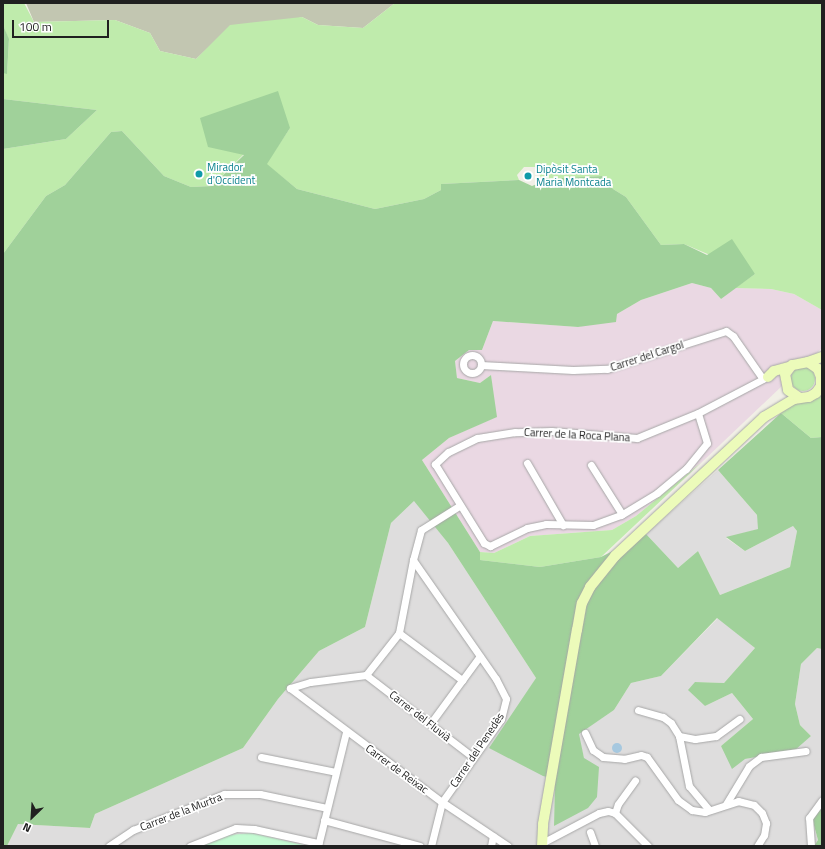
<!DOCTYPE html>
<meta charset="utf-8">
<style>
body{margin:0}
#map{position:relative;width:825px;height:849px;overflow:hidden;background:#f1efe6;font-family:"Titillium Web",sans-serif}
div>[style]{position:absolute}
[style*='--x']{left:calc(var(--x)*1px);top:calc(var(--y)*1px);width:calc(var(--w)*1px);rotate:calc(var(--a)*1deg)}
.residential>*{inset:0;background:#dedddd}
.industrial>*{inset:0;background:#ead8e3}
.construction>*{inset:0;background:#c2c6b1}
.grass>*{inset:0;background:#bfebac}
.round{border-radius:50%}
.forest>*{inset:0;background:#a0d19a}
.park>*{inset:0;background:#c3fbd2}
.water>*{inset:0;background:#a6c8df}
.roads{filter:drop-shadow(0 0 1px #a7a7a7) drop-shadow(0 0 1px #a7a7a7)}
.minor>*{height:7px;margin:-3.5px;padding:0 3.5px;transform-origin:3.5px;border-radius:3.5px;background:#fff}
.minor>.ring{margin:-3.5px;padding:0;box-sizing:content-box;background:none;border:7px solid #fff;border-radius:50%}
.secondary>*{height:10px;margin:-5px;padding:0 5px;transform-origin:5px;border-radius:5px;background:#ecfbba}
.dots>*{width:11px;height:11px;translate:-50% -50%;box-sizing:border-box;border:2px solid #fff;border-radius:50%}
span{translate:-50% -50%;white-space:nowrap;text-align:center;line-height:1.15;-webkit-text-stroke:3.5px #fff;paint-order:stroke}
.culture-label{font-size:11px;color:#0d838f}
.left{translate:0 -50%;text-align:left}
.street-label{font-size:11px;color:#202020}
.frame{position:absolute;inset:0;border:4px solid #202020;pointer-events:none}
.north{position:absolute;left:12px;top:797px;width:40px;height:40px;-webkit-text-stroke:3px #fff;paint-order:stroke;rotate:205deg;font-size:11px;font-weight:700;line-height:16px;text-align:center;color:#202020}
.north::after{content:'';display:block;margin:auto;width:14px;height:18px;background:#202020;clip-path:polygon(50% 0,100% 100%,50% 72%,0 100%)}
.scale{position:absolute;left:12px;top:20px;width:97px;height:18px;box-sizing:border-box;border:2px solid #202020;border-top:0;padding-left:5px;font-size:12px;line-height:14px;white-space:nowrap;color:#202020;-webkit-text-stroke:3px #fff;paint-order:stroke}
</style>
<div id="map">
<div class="residential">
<i style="clip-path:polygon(718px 470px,757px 515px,759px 529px,726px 538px,745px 551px,793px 526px,797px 531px,790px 567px,720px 595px,698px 551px,678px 568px,646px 534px)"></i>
<i style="clip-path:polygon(415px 500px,448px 543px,536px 678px,512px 717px,555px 779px,554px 826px,584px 758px,578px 734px,614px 710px,631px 683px,661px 676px,718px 618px,755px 648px,724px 683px,695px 682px,705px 706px,732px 693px,753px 719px,721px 746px,745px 759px,774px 752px,811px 736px,800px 725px,795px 704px,801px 664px,817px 648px,822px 649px,822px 806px,812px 818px,818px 840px,814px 846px,7px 846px,18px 824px,90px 828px,95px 814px,243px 748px,278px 699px,319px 651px,365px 627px,391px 523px)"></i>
</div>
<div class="industrial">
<i style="clip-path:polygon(692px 283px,711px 288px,721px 299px,735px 288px,771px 289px,794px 294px,822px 310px,822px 348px,702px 462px,636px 516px,612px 530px,530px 536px,494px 553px,480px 552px,422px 460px,449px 438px,496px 417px,491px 375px,480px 383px,457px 378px,455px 361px,469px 350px,482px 350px,493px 321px,578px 327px,617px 314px,641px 300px)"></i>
</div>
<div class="construction">
<i style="clip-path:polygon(26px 3px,395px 3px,363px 28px,318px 25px,302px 17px,212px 44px,196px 59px,160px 51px,150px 33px,115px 20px,34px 22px)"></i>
</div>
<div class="grass">
<i style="clip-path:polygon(3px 3px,24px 3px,34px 22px,115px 20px,150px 33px,160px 51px,196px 59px,230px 25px,302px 17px,318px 25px,363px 28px,395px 3px,822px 3px,822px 310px,794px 294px,771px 289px,735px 288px,755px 274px,684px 244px,661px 245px,626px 197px,613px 189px,603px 176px,542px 179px,535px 167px,524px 167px,517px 175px,519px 180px,441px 184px,441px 190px,424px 199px,375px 209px,297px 189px,266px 164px,290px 128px,244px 154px,212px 186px,191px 187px,164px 176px,122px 131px,111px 132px,65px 185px,46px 196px,3px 254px,3px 149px,66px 139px,97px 110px,3px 99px,3px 73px,7px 73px,9px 40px,3px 25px)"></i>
<i class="round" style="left:791px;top:367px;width:24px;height:24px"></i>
<i style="clip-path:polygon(822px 391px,822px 437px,811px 438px,781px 413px,797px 402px)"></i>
<i style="clip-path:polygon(702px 462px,601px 557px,540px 567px,480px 560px,480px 552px,494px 553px,530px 536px,612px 530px,636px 516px)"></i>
</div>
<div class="forest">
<i style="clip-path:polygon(3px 25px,9px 39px,7px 74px,3px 73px)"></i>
<i style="clip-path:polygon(278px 91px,290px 128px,267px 164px,297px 189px,375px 209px,424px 199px,441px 190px,441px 184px,519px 180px,532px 186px,542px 182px,542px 179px,603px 176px,613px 189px,626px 197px,661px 245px,684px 244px,707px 255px,732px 239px,755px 274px,721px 299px,711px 288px,692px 283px,641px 300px,617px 314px,616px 322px,578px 327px,493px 321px,482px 350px,469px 350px,455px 361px,457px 378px,480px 383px,491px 375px,497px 417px,449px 438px,422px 460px,480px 552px,480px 560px,540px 567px,601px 557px,646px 534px,678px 568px,698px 551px,720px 595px,790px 567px,797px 531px,793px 526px,745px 551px,726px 537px,758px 529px,757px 515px,718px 470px,781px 413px,811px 438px,822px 437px,822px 649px,817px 648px,801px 664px,795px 704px,800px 725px,811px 736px,795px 750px,745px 759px,732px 769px,721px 746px,753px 719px,732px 693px,705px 706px,688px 690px,695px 682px,724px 683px,755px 648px,717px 618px,661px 676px,631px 683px,614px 710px,579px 734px,584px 758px,599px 767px,597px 797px,588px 808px,554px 826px,555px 779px,543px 776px,489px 748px,536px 678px,448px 543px,414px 501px,391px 523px,365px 627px,319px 651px,278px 699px,243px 748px,95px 814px,90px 828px,18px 824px,7px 846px,3px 846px,3px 254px,46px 196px,65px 185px,111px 132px,122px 131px,164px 176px,191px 187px,212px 186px,244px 155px,208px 147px,200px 118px)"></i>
<i style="clip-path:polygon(3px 99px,97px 110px,66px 139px,3px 149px)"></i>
<i style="clip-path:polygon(822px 806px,822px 846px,814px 846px,818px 840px,812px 818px)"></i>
</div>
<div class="park">
<i style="clip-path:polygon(250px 833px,256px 834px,308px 846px,202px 846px,230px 835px)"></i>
</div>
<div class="water">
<i class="round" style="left:612px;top:743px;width:10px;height:10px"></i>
</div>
<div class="roads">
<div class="minor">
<i class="ring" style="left:463px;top:355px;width:11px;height:11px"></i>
<i style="--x:481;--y:365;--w:92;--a:3.1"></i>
<i style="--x:573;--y:370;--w:34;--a:-2"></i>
<i style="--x:607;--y:369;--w:125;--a:-17.7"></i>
<i style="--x:726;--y:331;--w:9;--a:36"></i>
<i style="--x:733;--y:336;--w:52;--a:55.1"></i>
<i style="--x:763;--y:379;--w:73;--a:152.4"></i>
<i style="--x:698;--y:413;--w:66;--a:157.7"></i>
<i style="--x:637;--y:438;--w:86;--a:-175.3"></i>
<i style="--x:551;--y:431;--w:36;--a:178"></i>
<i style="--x:515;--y:432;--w:38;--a:171"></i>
<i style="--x:477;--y:438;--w:32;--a:154"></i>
<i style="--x:448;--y:452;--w:18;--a:137"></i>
<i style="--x:435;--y:464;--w:93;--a:58.2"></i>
<i style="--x:484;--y:543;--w:7;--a:27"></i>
<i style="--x:490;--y:546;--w:41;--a:-25.9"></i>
<i style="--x:527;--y:528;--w:19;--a:-12"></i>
<i style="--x:546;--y:524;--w:47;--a:1.2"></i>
<i style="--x:593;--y:525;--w:30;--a:-20"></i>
<i style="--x:621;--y:515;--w:42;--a:-31.4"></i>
<i style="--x:657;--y:493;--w:38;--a:-40"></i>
<i style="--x:686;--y:469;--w:33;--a:-51"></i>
<i style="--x:707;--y:443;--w:31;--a:-107"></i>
<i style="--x:527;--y:463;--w:72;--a:59.9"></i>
<i style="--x:591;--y:465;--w:58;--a:57.7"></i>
<i style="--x:459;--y:506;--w:45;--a:147.7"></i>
<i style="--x:421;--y:530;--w:31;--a:105"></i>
<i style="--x:413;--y:560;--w:74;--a:100.9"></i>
<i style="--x:399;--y:633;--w:53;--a:128.2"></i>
<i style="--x:366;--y:675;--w:56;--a:172.9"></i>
<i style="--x:310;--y:682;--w:21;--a:163"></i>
<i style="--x:290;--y:688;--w:190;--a:36.9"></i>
<i style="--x:442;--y:802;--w:79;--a:33.7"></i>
<i style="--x:413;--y:560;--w:145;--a:55.1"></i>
<i style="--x:496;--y:679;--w:22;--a:63"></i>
<i style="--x:506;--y:699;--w:21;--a:104"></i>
<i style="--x:501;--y:719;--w:102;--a:125.4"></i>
<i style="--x:442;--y:802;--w:45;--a:104"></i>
<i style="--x:399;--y:633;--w:79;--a:36.7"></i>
<i style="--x:366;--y:675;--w:135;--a:37.5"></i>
<i style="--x:638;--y:710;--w:26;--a:16"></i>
<i style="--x:663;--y:717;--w:10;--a:37"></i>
<i style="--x:671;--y:723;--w:15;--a:58"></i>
<i style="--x:679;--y:736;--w:16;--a:11"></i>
<i style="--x:695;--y:739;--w:21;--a:-8"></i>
<i style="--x:716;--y:736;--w:29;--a:-36"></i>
<i style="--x:430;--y:724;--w:84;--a:-53.7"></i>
<i style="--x:585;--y:733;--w:19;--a:65"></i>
<i style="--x:593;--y:750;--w:12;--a:35"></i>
<i style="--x:603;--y:757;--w:21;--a:5"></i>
<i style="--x:624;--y:759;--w:17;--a:-13"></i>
<i style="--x:641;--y:755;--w:6;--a:18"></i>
<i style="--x:647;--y:757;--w:53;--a:54.2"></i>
<i style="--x:678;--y:800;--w:17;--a:36"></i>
<i style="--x:692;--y:810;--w:13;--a:9"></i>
<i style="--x:705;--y:812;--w:35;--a:-18"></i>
<i style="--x:738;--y:801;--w:16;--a:14"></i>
<i style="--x:754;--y:805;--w:11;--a:45"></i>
<i style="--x:762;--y:813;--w:11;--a:68"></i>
<i style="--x:766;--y:823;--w:12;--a:99"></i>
<i style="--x:764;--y:835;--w:13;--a:122"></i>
<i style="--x:679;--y:736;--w:51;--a:78.7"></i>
<i style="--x:689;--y:786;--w:31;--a:50"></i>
<i style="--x:261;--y:757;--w:76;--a:11.3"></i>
<i style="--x:726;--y:804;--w:44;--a:-58.8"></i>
<i style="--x:749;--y:766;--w:15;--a:-37"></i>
<i style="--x:761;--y:757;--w:45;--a:-7.6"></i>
<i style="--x:615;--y:813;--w:9;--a:-72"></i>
<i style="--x:618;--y:804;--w:29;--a:-54"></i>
<i style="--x:324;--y:820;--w:99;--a:15.2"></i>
<i style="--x:590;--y:832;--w:15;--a:70"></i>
<i style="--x:542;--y:843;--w:64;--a:-27.8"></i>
<i style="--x:599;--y:813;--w:9;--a:-13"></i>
<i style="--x:608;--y:811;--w:7;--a:16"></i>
<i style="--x:615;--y:813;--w:47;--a:45"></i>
<i style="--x:109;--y:846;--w:29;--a:-34"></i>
<i style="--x:133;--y:830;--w:98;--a:-21.6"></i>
<i style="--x:224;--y:794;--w:36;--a:0"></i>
<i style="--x:260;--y:794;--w:68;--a:11.8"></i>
<i style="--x:190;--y:846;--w:49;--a:-21.4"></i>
<i style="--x:236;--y:828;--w:18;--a:3"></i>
<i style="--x:254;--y:829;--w:66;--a:12.3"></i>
<i style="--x:318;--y:846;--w:117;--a:-76.2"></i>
<i style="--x:491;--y:846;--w:10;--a:-79"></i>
<i style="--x:811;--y:846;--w:28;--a:-94"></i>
<i style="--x:809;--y:818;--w:22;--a:-54"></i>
</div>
<div class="secondary">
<i style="--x:808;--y:362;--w:15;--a:-20"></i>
<i style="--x:768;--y:377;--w:8;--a:-45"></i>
<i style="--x:774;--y:371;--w:16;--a:-15"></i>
<i style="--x:542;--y:846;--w:22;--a:-87"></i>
<i style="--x:543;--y:824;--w:197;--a:-80.1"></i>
<i style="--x:577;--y:630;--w:27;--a:-80"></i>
<i style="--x:582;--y:603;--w:18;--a:-63"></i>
<i style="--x:590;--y:587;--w:40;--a:-51"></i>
<i style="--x:615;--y:556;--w:204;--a:-43"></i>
<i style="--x:764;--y:417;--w:35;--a:-31"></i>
<i style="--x:794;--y:399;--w:15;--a:-8"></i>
<i style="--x:809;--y:397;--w:8;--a:-30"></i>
<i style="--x:816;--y:393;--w:9;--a:-54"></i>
<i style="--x:821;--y:386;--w:9;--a:-90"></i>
<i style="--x:821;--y:377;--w:9;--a:-111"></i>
<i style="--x:818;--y:369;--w:12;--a:-145"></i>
<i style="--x:808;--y:362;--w:16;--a:169"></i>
<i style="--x:792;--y:365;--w:11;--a:128"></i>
<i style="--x:785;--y:374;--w:16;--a:79"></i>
<i style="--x:788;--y:390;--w:14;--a:34"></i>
</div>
</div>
<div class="dots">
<i style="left:199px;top:174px;background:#0f9aa8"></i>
<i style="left:528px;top:176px;background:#0f9aa8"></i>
</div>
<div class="culture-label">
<span class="left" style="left:207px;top:174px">Mirador<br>d'Occident</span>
<span class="left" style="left:536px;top:176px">Dipòsit Santa<br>Maria Montcada</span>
</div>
<div class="street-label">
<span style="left:647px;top:356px;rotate:-18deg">Carrer del Cargol</span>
<span style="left:577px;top:435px;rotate:3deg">Carrer de la Roca Plana</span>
<span style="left:420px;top:716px;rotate:38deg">Carrer del Fluvià</span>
<span style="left:477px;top:750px;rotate:-56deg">Carrer del Penedès</span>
<span style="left:397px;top:769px;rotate:36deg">Carrer de Reixac</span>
<span style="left:181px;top:812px;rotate:-21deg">Carrer de la Murtra</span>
</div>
<div class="frame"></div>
<div class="north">N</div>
<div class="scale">100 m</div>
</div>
